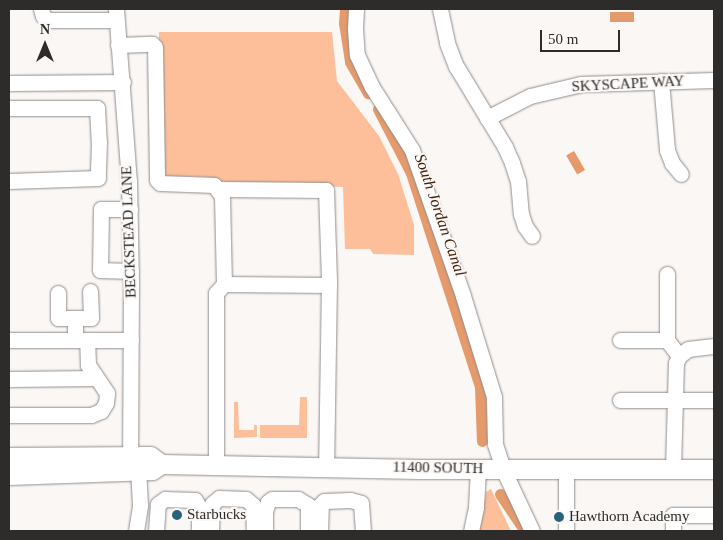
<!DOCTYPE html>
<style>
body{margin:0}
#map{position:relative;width:723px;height:540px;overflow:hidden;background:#faf7f5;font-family:"Times New Roman",serif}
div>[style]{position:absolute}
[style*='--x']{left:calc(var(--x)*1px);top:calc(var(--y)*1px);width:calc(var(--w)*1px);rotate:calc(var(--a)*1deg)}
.green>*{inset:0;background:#fdbf9a}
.water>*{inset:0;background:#e59a6c;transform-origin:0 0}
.canal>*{height:11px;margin:-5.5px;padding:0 5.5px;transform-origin:5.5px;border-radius:5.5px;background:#e59a6c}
.roads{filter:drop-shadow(0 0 1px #908d8c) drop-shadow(0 0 1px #908d8c)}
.minor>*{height:15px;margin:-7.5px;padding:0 7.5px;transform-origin:7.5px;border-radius:7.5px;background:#fff}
.major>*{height:19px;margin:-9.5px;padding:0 9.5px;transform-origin:9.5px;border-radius:9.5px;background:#fff}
.dots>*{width:14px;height:14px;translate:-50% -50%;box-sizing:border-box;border:2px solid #faf7f5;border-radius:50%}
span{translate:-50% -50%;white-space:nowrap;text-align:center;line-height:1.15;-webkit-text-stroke:4px #faf7f5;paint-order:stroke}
.street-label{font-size:15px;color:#2d2c2b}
.poi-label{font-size:15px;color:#2d2c2b}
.left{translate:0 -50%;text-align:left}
.water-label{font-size:16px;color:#3f210d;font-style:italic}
.frame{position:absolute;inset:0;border:10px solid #2d2c2b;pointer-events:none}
.north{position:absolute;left:20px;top:20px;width:50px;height:50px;-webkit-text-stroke:4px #faf7f5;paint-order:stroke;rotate:0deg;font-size:14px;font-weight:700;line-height:20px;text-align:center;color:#2d2c2b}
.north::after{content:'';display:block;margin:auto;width:18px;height:22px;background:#2d2c2b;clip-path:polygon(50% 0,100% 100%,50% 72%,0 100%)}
.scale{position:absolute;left:540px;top:30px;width:80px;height:22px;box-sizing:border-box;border:2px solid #2d2c2b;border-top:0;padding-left:6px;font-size:15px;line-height:18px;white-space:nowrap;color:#2d2c2b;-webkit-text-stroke:4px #faf7f5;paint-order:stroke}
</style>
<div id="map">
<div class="green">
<i style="clip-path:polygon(159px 32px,332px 32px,337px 81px,379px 136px,398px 174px,414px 225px,414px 255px,373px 254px,370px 249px,345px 249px,343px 187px,226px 182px,208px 177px,167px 176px,159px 169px)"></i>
<i style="clip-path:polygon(300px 397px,307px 397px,307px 438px,260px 438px,260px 425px,299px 425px)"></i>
<i style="clip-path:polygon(234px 402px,238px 402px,239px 430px,254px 430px,254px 425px,257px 425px,257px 437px,234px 438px)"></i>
<i style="clip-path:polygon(491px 489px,511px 531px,479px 531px,486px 492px)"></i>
</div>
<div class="water">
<i style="left:610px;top:12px;width:24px;height:10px"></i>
<i style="left:574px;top:151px;width:22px;height:9px;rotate:60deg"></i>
</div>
<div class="canal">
<i style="--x:345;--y:9;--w:14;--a:94"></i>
<i style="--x:344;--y:23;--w:39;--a:81"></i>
<i style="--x:350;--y:62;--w:36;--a:60"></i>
<i style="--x:378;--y:109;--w:72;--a:62.7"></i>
<i style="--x:411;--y:173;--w:225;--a:72.1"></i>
<i style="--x:480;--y:387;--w:54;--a:87.9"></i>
<i style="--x:500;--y:494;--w:45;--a:56"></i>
</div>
<div class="roads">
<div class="minor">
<i style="--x:41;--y:9;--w:7;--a:74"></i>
<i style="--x:43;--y:16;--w:6;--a:39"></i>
<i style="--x:48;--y:20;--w:68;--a:0"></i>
<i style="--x:116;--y:9;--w:172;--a:85.7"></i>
<i style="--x:129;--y:181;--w:101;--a:88.9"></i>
<i style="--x:131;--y:282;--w:174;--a:90.3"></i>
<i style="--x:356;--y:9;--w:20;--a:93"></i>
<i style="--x:355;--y:29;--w:26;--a:86"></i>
<i style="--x:357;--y:55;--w:35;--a:65"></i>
<i style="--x:372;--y:87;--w:75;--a:57.6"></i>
<i style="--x:412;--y:150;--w:155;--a:70.7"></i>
<i style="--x:463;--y:296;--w:106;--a:72.9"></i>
<i style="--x:494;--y:397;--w:47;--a:88.8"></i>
<i style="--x:495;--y:444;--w:26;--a:72"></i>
<i style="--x:503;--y:469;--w:68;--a:64.9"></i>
<i style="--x:440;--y:9;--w:35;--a:78"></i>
<i style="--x:447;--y:43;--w:25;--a:69"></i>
<i style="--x:456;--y:66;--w:95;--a:58.8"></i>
<i style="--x:505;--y:147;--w:17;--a:66"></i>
<i style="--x:512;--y:163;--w:19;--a:72"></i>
<i style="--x:518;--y:181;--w:33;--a:85"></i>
<i style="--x:521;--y:214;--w:13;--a:72"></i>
<i style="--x:525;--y:226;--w:12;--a:55"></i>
<i style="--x:118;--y:45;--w:34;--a:-2"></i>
<i style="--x:152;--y:44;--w:4;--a:45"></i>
<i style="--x:155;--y:47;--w:133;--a:89.1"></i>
<i style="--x:157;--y:180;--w:4;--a:45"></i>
<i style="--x:160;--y:183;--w:54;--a:2.1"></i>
<i style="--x:214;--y:185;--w:14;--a:54"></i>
<i style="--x:222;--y:196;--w:88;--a:88.7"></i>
<i style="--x:224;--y:284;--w:12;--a:132"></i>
<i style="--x:216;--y:293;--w:170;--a:90"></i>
<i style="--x:661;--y:81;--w:69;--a:85"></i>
<i style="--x:667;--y:150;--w:14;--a:69"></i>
<i style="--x:672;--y:163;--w:14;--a:51"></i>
<i style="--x:9;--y:83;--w:114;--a:-0.5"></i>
<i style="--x:9;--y:108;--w:88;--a:0"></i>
<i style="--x:97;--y:108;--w:34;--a:87"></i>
<i style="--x:99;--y:142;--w:36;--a:92"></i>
<i style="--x:98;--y:178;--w:89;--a:178.1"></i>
<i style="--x:487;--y:118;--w:48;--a:-27.1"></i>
<i style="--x:530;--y:96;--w:52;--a:-13.2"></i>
<i style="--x:581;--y:84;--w:133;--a:-1.7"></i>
<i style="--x:220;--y:189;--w:106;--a:0.5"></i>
<i style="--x:326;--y:190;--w:91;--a:88.1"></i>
<i style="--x:329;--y:281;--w:185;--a:90.9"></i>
<i style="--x:130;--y:209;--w:29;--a:180"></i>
<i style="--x:101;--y:209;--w:61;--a:90.9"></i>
<i style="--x:100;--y:270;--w:31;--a:2"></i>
<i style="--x:667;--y:274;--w:66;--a:90"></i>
<i style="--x:667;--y:340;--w:20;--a:53"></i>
<i style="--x:224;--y:284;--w:105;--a:0.5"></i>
<i style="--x:58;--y:293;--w:25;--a:90"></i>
<i style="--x:58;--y:318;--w:17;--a:0"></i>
<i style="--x:75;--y:318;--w:22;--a:90"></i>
<i style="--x:75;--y:318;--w:16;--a:0"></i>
<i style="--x:91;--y:318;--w:27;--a:-92"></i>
<i style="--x:9;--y:340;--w:122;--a:0"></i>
<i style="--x:620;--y:340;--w:47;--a:0"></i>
<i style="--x:9;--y:379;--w:87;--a:-0.7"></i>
<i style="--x:620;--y:400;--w:94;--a:0"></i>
<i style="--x:9;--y:415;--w:82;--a:0"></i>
<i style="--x:91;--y:415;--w:11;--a:-22"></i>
<i style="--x:101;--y:411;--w:9;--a:-58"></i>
<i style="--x:106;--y:403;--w:10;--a:-84"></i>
<i style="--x:107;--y:393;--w:34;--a:-124"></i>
<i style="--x:88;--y:365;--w:25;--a:-92"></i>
<i style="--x:566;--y:469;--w:62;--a:90"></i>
<i style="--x:673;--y:469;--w:106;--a:-88.4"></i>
<i style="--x:676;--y:363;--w:8;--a:-67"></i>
<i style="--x:679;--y:356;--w:11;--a:-38"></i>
<i style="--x:688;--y:349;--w:26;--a:-7"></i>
<i style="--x:136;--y:531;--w:26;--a:-81"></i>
<i style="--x:140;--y:505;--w:34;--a:-93"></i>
<i style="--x:156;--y:531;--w:27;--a:-86"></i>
<i style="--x:158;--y:504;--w:9;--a:-36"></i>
<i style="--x:165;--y:499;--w:30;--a:2"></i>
<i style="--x:195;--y:500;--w:8;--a:60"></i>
<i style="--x:199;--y:507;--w:24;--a:90"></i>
<i style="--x:211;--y:531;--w:27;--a:-88"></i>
<i style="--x:212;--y:504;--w:9;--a:-41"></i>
<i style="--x:219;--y:498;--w:27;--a:2"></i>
<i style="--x:246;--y:499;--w:9;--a:41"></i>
<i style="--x:253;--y:505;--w:26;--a:88"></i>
<i style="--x:265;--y:531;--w:20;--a:-90"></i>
<i style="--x:265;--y:511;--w:9;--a:-72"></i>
<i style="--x:268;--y:502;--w:5;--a:-37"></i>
<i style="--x:272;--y:499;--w:26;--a:0"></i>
<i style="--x:298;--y:499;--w:12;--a:31"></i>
<i style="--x:308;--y:505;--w:26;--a:90"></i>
<i style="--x:320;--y:531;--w:27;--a:-88"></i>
<i style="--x:321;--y:504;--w:4;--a:-45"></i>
<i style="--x:324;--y:501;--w:26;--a:-2"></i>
<i style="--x:350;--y:500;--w:11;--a:15"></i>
<i style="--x:361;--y:503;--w:28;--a:86"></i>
<i style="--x:471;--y:531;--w:25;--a:-78"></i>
<i style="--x:476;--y:507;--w:38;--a:-87"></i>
<i style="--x:673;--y:531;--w:16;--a:-90"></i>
<i style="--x:673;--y:515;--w:41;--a:0"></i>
</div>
<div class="major">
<i style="--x:9;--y:457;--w:141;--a:-0.4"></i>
<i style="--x:150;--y:456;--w:14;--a:36"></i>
<i style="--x:9;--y:475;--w:143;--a:-2"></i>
<i style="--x:152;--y:470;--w:11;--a:-34"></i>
<i style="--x:161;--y:464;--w:258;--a:1.1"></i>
<i style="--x:419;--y:469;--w:295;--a:0"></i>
</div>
</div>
<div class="dots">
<i style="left:177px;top:515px;background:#2a617c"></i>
<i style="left:559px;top:517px;background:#2a617c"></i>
</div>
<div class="street-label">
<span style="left:628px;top:84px;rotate:-3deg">SKYSCAPE WAY</span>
<span style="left:129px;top:232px;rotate:-92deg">BECKSTEAD LANE</span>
<span style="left:438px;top:468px;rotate:1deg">11400 SOUTH</span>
</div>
<div class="poi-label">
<span class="left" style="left:187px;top:515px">Starbucks</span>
<span class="left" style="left:569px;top:517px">Hawthorn Academy</span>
</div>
<div class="water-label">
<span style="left:440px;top:215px;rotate:71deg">South Jordan Canal</span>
</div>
<div class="frame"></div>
<div class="north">N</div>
<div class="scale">50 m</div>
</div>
